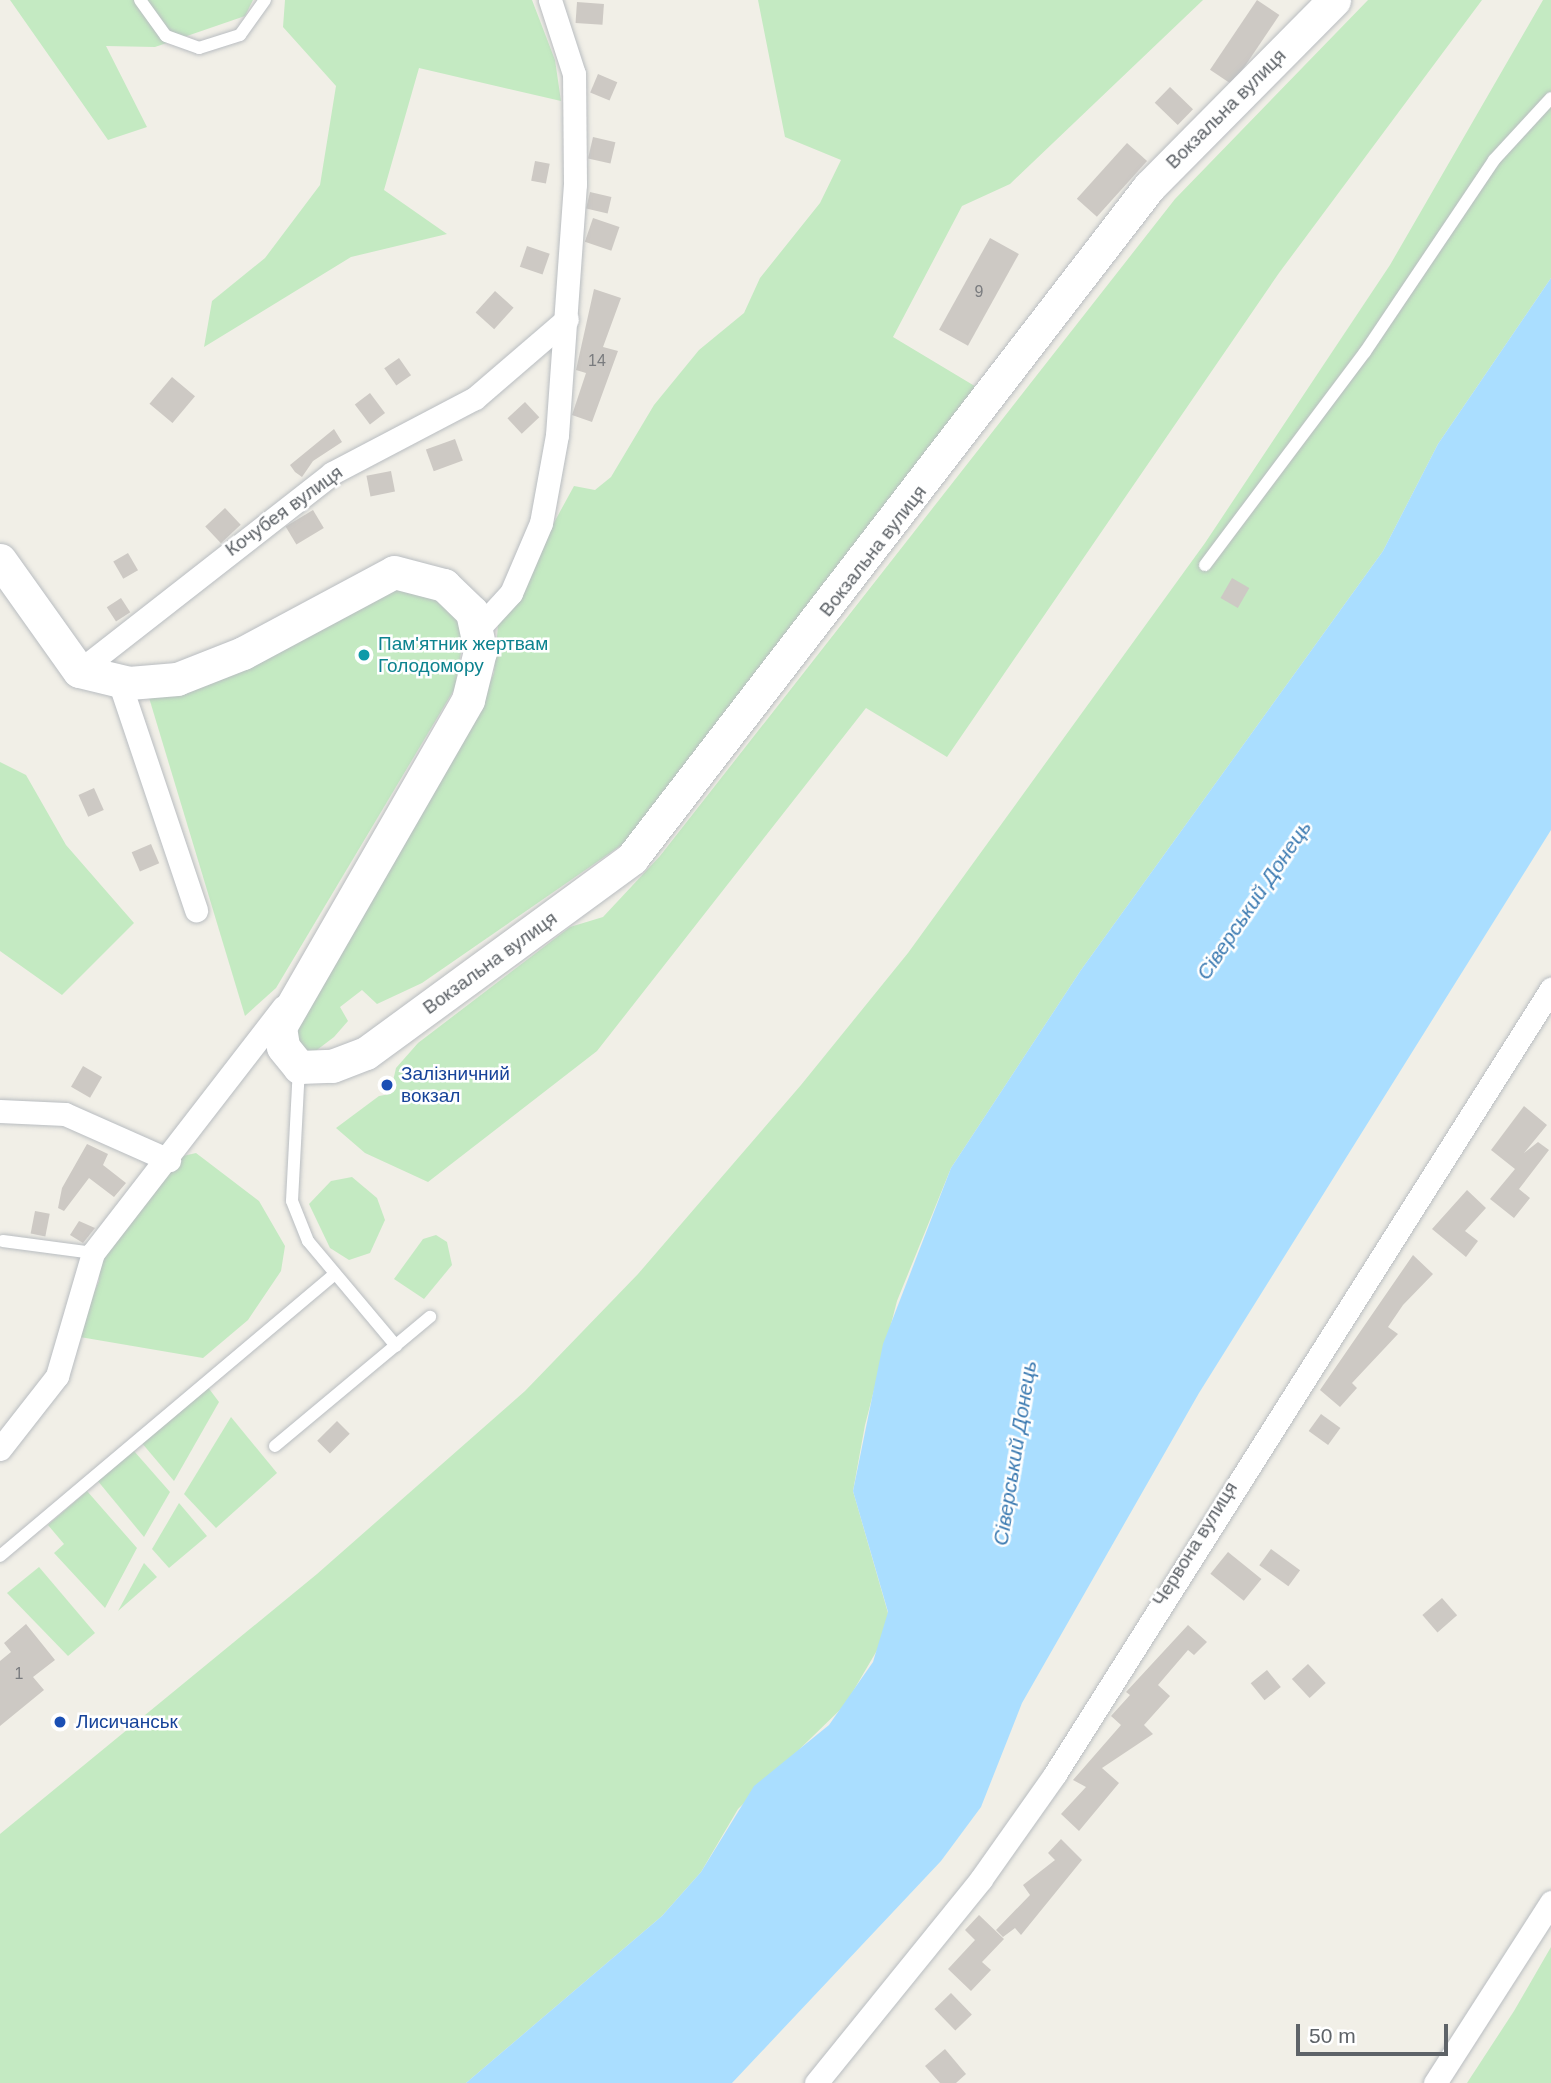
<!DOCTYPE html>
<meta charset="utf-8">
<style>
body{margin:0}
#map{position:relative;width:1551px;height:2083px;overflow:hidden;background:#f1efe7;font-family:Helvetica,sans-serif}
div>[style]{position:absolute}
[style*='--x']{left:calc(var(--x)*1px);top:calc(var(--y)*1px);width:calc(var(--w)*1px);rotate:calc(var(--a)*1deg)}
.green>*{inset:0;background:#c4eac2}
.water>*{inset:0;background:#aadeff}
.building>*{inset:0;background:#cdc9c4;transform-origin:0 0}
.roads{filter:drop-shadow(0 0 2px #b9bdc1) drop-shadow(0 0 2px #b9bdc1)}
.service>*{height:12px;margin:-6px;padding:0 6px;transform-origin:6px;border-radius:6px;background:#fff}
.minor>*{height:23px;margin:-11.5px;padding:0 11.5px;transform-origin:11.5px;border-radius:11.5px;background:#fff}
.secondary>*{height:33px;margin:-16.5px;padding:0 16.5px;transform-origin:16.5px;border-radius:16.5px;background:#fff}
.dots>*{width:19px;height:19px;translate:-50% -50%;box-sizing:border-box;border:4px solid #fff;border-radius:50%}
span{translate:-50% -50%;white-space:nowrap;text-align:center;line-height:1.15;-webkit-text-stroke:5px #fff;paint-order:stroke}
.number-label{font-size:16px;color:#7a7c7f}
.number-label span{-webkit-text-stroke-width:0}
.street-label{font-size:19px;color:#5e6368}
.culture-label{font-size:19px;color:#0d838f}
.left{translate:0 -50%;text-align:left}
.transit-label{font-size:19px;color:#164399}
.water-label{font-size:21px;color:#3b7ab1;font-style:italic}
.scale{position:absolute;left:1296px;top:2024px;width:152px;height:32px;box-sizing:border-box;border:4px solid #5e6368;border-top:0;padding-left:9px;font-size:21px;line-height:24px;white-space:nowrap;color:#5e6368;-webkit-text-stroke:5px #fff;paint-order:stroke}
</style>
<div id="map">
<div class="green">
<i style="clip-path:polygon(10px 0,253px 0,245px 16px,155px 47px,106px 46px,147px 127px,108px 140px)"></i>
<i style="clip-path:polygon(285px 0,532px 0,555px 60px,561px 101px,419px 68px,384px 190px,447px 234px,351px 257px,204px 347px,212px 301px,265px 258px,320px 185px,336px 86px,283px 27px)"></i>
<i style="clip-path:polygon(758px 0,1203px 0,1010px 184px,962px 206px,893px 337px,983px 391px,623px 844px,422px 983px,377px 1004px,362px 990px,340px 1007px,348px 1021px,334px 1037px,313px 1053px,302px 1049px,294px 1040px,294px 1011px,483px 698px,494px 673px,498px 625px,574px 486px,595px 490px,611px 477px,654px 405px,699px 350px,744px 313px,760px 278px,820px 203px,841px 160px,785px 137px)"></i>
<i style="clip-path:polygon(1368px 0,1482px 0,1279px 273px,947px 757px,866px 708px,597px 1051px,428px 1182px,365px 1153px,336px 1128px,379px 1096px,390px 1094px,396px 1068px,418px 1043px,570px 927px,603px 917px,660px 856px,1175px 199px)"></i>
<i style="clip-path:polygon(1543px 0,1551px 0,1551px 278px,1438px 444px,1383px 551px,1081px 970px,951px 1168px,897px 1301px,865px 1425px,853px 1491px,888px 1613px,886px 1635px,845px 1705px,738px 1809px,701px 1872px,662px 1916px,466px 2083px,0 2083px,0 1834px,317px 1574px,525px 1391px,638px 1274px,801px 1085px,908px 953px,1205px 543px,1390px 265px)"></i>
<i style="clip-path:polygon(383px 586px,442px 598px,465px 628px,455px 688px,276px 988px,245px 1016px,147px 691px)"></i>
<i style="clip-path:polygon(0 762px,26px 775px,66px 845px,134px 923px,62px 995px,0 951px)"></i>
<i style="clip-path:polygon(196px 1153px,259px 1201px,285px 1246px,281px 1271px,248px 1320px,203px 1358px,74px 1336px,99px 1281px,100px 1255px,183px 1156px)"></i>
<i style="clip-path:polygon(352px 1177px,377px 1198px,385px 1220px,370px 1253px,349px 1260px,330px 1248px,309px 1204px,331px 1181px)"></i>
<i style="clip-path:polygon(436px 1235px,447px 1242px,452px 1265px,424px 1299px,394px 1279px,423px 1239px)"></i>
<i style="clip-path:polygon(207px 1386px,219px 1402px,174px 1481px,141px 1442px)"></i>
<i style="clip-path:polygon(231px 1417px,277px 1473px,216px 1528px,184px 1494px)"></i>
<i style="clip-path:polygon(134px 1451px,170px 1492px,144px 1537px,97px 1480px)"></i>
<i style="clip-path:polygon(87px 1491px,137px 1548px,105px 1608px,54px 1553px,64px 1544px,48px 1525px)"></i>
<i style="clip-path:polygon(179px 1503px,207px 1536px,169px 1568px,152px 1549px)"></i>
<i style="clip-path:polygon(144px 1563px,157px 1577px,118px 1611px)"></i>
<i style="clip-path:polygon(39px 1567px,95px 1633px,68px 1656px,7px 1593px)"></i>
<i style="clip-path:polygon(1551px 1947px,1551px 2083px,1467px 2083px,1514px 2011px)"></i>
</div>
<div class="water">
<i style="clip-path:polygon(1551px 278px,1551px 830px,1199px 1393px,1022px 1703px,981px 1807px,941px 1861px,732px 2083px,466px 2083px,662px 1916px,701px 1872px,754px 1786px,829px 1725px,873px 1662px,888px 1612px,853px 1491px,883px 1344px,951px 1168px,1081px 970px,1383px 551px,1438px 444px)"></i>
</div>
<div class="building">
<i style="left:1257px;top:0;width:27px;height:84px;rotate:34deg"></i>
<i style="left:577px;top:2px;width:27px;height:21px;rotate:4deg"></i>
<i style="left:598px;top:74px;width:21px;height:20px;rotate:23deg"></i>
<i style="left:1170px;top:87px;width:32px;height:22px;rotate:44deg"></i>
<i style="left:593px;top:137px;width:23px;height:22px;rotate:13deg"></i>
<i style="left:1127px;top:143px;width:27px;height:75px;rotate:42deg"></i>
<i style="left:535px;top:161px;width:15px;height:20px;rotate:11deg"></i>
<i style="left:590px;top:192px;width:22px;height:17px;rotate:13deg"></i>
<i style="left:593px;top:218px;width:28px;height:25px;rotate:19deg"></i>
<i style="left:990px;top:238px;width:33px;height:105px;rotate:29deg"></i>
<i style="left:527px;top:246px;width:24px;height:22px;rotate:19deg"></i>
<i style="clip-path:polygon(594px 289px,621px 298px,603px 347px,618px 351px,592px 422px,572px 415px,586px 373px,576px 370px)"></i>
<i style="left:495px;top:291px;width:25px;height:29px;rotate:42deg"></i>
<i style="left:399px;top:358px;width:21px;height:18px;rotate:55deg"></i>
<i style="left:172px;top:377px;width:30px;height:35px;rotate:40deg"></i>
<i style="left:370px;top:393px;width:25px;height:19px;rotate:53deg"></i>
<i style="left:525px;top:402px;width:21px;height:24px;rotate:47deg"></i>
<i style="clip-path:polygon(334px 429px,342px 442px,313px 461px,302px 477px,295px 472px,290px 465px)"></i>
<i style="left:455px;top:439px;width:23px;height:31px;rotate:70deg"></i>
<i style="left:391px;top:471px;width:21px;height:25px;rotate:79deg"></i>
<i style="left:225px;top:508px;width:23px;height:27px;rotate:47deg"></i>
<i style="left:313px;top:510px;width:21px;height:32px;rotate:59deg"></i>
<i style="left:128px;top:553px;width:20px;height:17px;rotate:60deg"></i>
<i style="left:1232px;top:578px;width:20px;height:23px;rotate:30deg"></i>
<i style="left:121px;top:598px;width:17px;height:17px;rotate:57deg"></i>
<i style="left:94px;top:788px;width:24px;height:17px;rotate:66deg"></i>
<i style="left:151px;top:844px;width:21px;height:21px;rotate:67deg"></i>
<i style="left:83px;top:1066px;width:22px;height:24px;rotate:30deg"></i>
<i style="clip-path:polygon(1524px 1106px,1547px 1125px,1524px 1153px,1538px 1142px,1549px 1150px,1519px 1189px,1530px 1198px,1514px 1218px,1490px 1199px,1515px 1169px,1491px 1150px)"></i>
<i style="clip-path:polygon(87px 1144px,108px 1154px,103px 1165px,126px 1183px,114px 1197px,89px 1178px,64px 1211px,58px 1208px,62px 1188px)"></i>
<i style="clip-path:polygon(1467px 1190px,1486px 1208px,1465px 1231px,1478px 1241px,1466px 1257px,1432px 1229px)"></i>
<i style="left:35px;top:1211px;width:15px;height:23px;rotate:11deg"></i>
<i style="clip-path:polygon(79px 1221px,95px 1228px,83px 1243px,70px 1235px)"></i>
<i style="clip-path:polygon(1413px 1255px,1433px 1274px,1403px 1305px,1388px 1327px,1398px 1334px,1352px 1383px,1357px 1388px,1340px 1407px,1320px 1390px)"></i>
<i style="left:1321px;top:1414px;width:24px;height:21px;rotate:36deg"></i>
<i style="left:337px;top:1421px;width:18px;height:28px;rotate:45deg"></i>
<i style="left:1271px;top:1549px;width:36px;height:20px;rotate:36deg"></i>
<i style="left:1228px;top:1552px;width:43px;height:28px;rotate:39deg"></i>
<i style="left:1442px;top:1598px;width:23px;height:26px;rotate:49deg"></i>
<i style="clip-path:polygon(26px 1624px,55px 1660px,33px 1677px,44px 1690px,0 1726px,0 1661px,11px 1652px,4px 1643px)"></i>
<i style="clip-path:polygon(1188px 1625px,1207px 1642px,1194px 1655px,1188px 1650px,1158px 1685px,1170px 1696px,1144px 1725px,1153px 1734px,1102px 1768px,1119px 1783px,1079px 1831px,1061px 1814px,1086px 1787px,1073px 1780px,1121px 1725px,1111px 1716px,1130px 1695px,1126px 1692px)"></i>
<i style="left:1308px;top:1664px;width:26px;height:22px;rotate:47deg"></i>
<i style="left:1267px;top:1670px;width:22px;height:21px;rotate:51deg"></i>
<i style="clip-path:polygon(1061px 1839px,1082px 1860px,1021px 1935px,1015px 1928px,1003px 1937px,996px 1930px,1030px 1895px,1023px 1885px,1055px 1860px,1048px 1853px)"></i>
<i style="clip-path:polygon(979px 1915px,1004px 1939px,982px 1962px,991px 1970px,971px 1991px,948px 1969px,975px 1940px,965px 1930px)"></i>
<i style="left:951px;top:1993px;width:30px;height:23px;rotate:46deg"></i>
<i style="clip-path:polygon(945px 2049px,966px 2074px,956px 2083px,940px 2083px,925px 2066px)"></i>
</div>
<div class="roads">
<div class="service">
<i style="--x:140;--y:0;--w:44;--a:54.2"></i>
<i style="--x:166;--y:36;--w:35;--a:20"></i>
<i style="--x:199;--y:48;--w:43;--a:-17.6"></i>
<i style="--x:240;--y:35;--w:43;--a:-54.5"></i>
<i style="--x:1205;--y:565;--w:266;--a:-53.1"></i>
<i style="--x:1365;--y:352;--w:231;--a:-56.1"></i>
<i style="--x:1494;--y:160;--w:84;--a:-47.4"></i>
<i style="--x:299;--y:1067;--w:134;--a:93"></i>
<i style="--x:292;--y:1201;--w:43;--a:68.2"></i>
<i style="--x:308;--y:1241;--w:137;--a:50"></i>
<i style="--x:3;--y:1241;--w:91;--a:7.6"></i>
<i style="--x:275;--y:1446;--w:202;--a:-39.8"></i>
<i style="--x:0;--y:1556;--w:436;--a:-40.1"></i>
</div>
<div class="minor">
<i style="--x:478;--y:629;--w:49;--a:-47.5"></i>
<i style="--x:511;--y:593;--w:76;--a:-66.8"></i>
<i style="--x:541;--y:523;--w:89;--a:-79.7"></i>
<i style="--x:557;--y:435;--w:252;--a:-85.9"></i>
<i style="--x:575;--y:184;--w:110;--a:-90.5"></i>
<i style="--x:574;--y:74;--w:78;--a:-108"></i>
<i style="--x:79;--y:671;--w:321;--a:-38"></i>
<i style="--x:332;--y:473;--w:161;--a:-27.7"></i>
<i style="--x:475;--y:398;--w:121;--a:-40.7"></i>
<i style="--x:119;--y:681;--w:242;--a:71.4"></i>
<i style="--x:0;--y:1111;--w:65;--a:2.6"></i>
<i style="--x:65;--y:1114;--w:114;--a:23.9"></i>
<i style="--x:0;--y:1449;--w:93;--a:-52"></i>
<i style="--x:57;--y:1376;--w:128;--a:-73.7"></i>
<i style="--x:93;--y:1253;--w:311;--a:-52.3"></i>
<i style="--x:816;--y:2083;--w:262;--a:-51"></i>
<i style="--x:981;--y:1879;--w:128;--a:-54.8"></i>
<i style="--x:1055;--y:1774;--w:929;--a:-57.71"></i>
<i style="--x:1435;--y:2083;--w:215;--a:-57.3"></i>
</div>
<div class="secondary">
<i style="--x:0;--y:560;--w:136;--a:54.6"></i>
<i style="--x:79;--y:671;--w:51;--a:13.5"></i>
<i style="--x:129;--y:683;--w:48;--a:-4.8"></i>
<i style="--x:177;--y:679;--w:71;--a:-21.5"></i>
<i style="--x:243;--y:653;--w:171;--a:-28.2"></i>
<i style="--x:394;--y:572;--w:52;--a:14.6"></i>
<i style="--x:444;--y:585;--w:39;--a:44"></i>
<i style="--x:472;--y:612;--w:40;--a:78"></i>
<i style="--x:480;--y:651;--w:50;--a:103.8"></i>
<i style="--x:468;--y:700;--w:377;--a:119.9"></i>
<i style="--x:280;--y:1027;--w:20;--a:81"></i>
<i style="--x:283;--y:1047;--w:26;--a:51"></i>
<i style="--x:299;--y:1067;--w:33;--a:-2"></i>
<i style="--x:332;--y:1066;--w:36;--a:-21"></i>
<i style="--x:366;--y:1053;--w:330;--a:-36.2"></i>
<i style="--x:632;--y:858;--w:847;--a:-52.39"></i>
<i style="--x:1149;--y:187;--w:263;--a:-45.3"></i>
</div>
</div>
<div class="dots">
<i style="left:364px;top:655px;background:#0f9aa8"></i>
<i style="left:387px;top:1085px;background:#1a4fb4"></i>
<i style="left:60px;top:1722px;background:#1a4fb4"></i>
</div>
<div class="number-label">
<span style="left:979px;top:292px">9</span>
<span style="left:597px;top:361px">14</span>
<span style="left:19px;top:1674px">1</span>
</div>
<div class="street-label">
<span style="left:1226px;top:109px;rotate:-45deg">Вокзальна вулиця</span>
<span style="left:284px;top:511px;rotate:-36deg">Кочубея вулиця</span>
<span style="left:873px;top:551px;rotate:-52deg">Вокзальна вулиця</span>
<span style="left:490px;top:963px;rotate:-36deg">Вокзальна вулиця</span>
<span style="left:1195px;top:1544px;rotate:-58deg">Червона вулиця</span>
</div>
<div class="culture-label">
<span class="left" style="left:378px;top:655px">Пам'ятник жертвам<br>Голодомору</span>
</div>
<div class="transit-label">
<span class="left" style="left:401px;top:1085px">Залізничний<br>вокзал</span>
<span class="left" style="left:76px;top:1722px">Лисичанськ</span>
</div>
<div class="water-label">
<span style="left:1254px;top:900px;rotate:-56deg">Сіверський Донець</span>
<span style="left:1015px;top:1453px;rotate:-81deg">Сіверський Донець</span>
</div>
<div class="scale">50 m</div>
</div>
